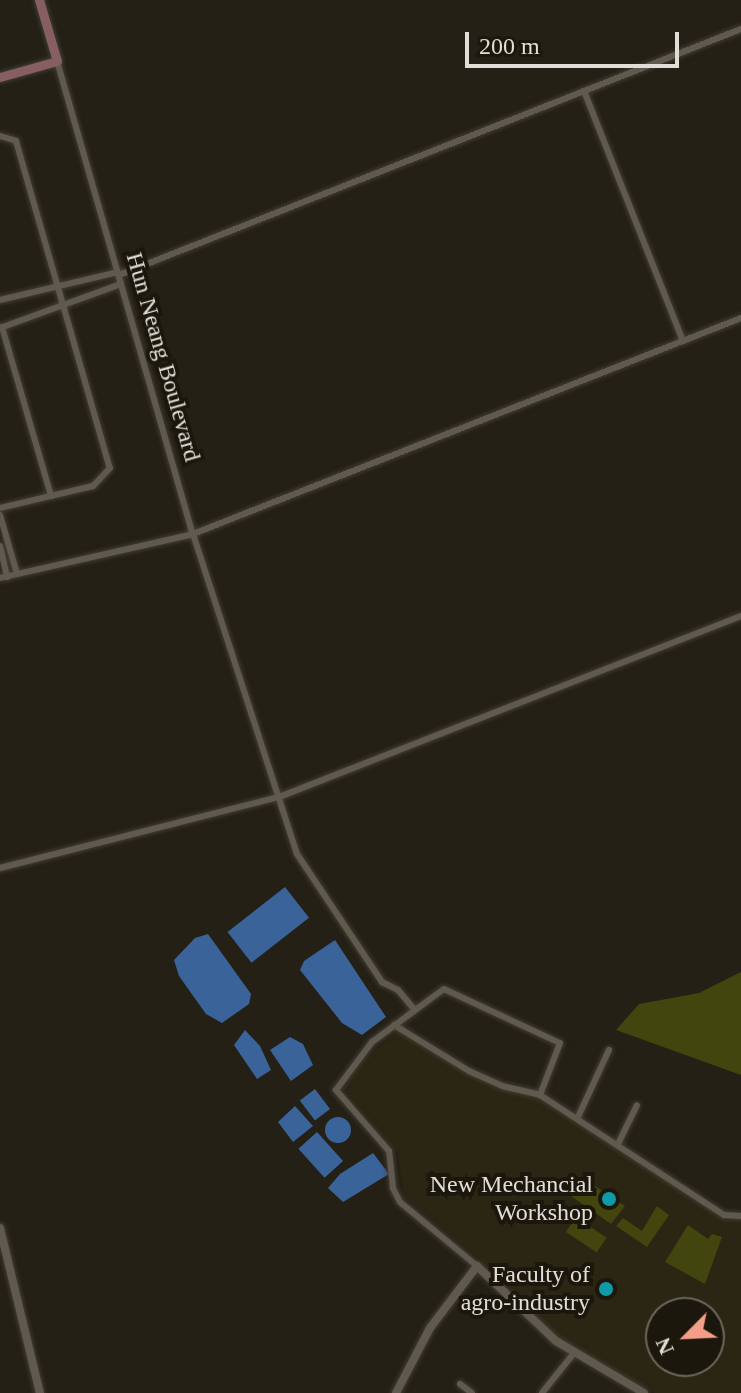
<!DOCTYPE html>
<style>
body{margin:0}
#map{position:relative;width:741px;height:1393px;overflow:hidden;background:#242015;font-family:Georgia,serif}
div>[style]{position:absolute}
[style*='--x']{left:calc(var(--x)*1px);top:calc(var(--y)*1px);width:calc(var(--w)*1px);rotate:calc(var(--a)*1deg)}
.built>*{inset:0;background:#2b2513}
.green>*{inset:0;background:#42450d;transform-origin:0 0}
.water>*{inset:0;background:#3a639a;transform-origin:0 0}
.round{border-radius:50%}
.roads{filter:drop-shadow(0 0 2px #413d35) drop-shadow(0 0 2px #413d35)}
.minor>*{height:6px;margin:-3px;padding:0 3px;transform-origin:3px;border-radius:3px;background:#5f5a4d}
.tertiary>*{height:8px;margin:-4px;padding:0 4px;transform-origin:4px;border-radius:4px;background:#5f5a4d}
.secondary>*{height:9px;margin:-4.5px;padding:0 4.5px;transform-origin:4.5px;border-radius:4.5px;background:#875f63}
.dots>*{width:22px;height:22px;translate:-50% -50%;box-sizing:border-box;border:4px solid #1b170c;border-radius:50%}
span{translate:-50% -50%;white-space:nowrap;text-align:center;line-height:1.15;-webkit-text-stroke:8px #1b170c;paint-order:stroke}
.street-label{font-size:24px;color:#e1ded7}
.poi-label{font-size:24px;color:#e1ded7}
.right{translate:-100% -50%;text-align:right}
.north{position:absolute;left:645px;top:1297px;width:80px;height:80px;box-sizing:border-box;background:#1b170c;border:2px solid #6a675d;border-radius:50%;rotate:246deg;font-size:22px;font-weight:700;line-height:32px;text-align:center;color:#e1ded7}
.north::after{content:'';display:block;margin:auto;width:28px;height:36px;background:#f49e8a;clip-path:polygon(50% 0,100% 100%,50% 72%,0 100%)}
.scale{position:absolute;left:465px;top:32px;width:214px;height:36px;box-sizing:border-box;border:4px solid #e1ded7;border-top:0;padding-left:10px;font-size:24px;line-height:28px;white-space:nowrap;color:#e1ded7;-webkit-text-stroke:6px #1b170c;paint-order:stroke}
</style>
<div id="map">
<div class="built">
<i style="clip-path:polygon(evenodd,397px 1032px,499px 1087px,519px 1095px,546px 1097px,724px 1217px,741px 1219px,741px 1393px,655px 1393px,561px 1340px,486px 1264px,404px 1197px,398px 1153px,344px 1088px,363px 1061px,397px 1032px,661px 1313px,709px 1313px,709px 1361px,661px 1361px,661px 1313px)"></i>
</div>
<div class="green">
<i style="clip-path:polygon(741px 972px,741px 1075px,616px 1030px,639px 1004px,699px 993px)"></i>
<i style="clip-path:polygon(592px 1184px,625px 1206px,611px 1224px,571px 1196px,576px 1186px,585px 1193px)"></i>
<i style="clip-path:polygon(657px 1206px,669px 1215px,647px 1247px,616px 1226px,623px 1218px,642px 1231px)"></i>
<i style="left:576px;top:1217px;width:37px;height:18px;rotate:34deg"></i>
<i style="clip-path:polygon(688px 1225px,708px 1239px,712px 1234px,722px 1237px,705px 1284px,665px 1262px)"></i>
</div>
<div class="water">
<i style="left:285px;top:887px;width:39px;height:73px;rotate:52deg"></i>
<i style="clip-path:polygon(208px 934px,251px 994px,249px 1004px,222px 1023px,206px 1014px,179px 976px,174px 960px,195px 938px)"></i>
<i style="clip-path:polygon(335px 940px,386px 1017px,362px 1035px,342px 1023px,300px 970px,304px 961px)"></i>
<i style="clip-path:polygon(245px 1030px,260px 1046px,271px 1070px,257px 1079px,234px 1045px)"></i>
<i style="clip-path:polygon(290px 1037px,303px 1044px,313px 1065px,291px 1081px,270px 1050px)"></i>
<i style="left:315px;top:1089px;width:25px;height:19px;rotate:53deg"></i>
<i style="clip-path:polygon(295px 1106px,313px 1126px,293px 1142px,278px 1122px)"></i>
<i class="round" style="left:325px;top:1117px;width:26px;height:26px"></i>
<i style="left:317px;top:1132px;width:39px;height:25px;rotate:48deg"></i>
<i style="clip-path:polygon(373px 1153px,389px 1174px,343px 1202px,328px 1188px,340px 1174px)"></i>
</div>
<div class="roads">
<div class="minor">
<i style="--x:57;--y:61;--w:492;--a:74"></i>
<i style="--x:193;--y:534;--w:336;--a:72"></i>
<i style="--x:297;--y:854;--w:154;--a:56.4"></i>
<i style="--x:382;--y:982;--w:18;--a:27"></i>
<i style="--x:398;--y:990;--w:25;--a:50"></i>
<i style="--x:584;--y:91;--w:269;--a:68.4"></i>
<i style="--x:0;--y:136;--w:17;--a:17"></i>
<i style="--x:16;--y:141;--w:340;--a:74"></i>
<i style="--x:110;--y:468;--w:25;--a:133"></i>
<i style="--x:93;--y:486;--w:96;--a:166.7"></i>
<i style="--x:119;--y:275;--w:669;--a:-21.58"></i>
<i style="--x:0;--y:300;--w:121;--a:-13.3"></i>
<i style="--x:2;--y:327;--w:176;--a:73.8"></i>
<i style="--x:0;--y:328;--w:129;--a:-20"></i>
<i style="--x:0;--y:515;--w:61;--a:73.9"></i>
<i style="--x:0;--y:546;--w:32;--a:77"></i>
<i style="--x:0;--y:578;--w:198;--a:-12.8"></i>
<i style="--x:193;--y:534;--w:589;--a:-21.51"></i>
<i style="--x:0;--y:868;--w:288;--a:-14.3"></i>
<i style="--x:279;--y:797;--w:496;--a:-21.4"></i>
<i style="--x:394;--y:1025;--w:88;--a:31.5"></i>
<i style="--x:469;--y:1071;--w:36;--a:24"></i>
<i style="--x:502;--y:1086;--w:39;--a:13"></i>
<i style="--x:540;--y:1095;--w:220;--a:33.1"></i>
<i style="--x:724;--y:1215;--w:17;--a:3"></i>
<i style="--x:578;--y:1117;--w:74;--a:-65.2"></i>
<i style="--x:618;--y:1144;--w:43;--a:-64"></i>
<i style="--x:477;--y:1266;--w:100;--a:-140.3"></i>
<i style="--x:400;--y:1202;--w:16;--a:-117"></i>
<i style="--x:393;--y:1188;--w:37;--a:-96"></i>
<i style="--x:389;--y:1151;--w:81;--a:-131"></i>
<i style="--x:336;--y:1090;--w:60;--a:-53.1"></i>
<i style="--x:372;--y:1042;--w:89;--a:-36.4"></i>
<i style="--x:444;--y:989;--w:128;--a:25"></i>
<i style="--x:560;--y:1043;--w:56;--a:111"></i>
<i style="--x:460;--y:1384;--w:15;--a:37"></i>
<i style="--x:542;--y:1393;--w:51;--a:-51.3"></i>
</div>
<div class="tertiary">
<i style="--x:0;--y:1228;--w:170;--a:76.4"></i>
<i style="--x:396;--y:1393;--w:73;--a:-62.4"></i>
<i style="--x:430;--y:1328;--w:78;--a:-52.8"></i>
<i style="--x:477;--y:1266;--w:109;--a:43.5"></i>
<i style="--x:556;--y:1341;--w:102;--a:30.6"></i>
</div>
<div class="secondary">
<i style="--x:0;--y:77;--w:59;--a:-15.7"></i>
<i style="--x:57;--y:61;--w:64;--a:-106.4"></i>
</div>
</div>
<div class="dots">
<i style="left:609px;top:1199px;background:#0f9aa8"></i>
<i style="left:606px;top:1289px;background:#0f9aa8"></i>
</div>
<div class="street-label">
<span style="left:163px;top:357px;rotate:74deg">Hun Neang Boulevard</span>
</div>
<div class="poi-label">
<span class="right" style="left:593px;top:1199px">New Mechancial<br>Workshop</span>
<span class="right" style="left:590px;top:1289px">Faculty of<br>agro-industry</span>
</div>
<div class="north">N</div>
<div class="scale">200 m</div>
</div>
